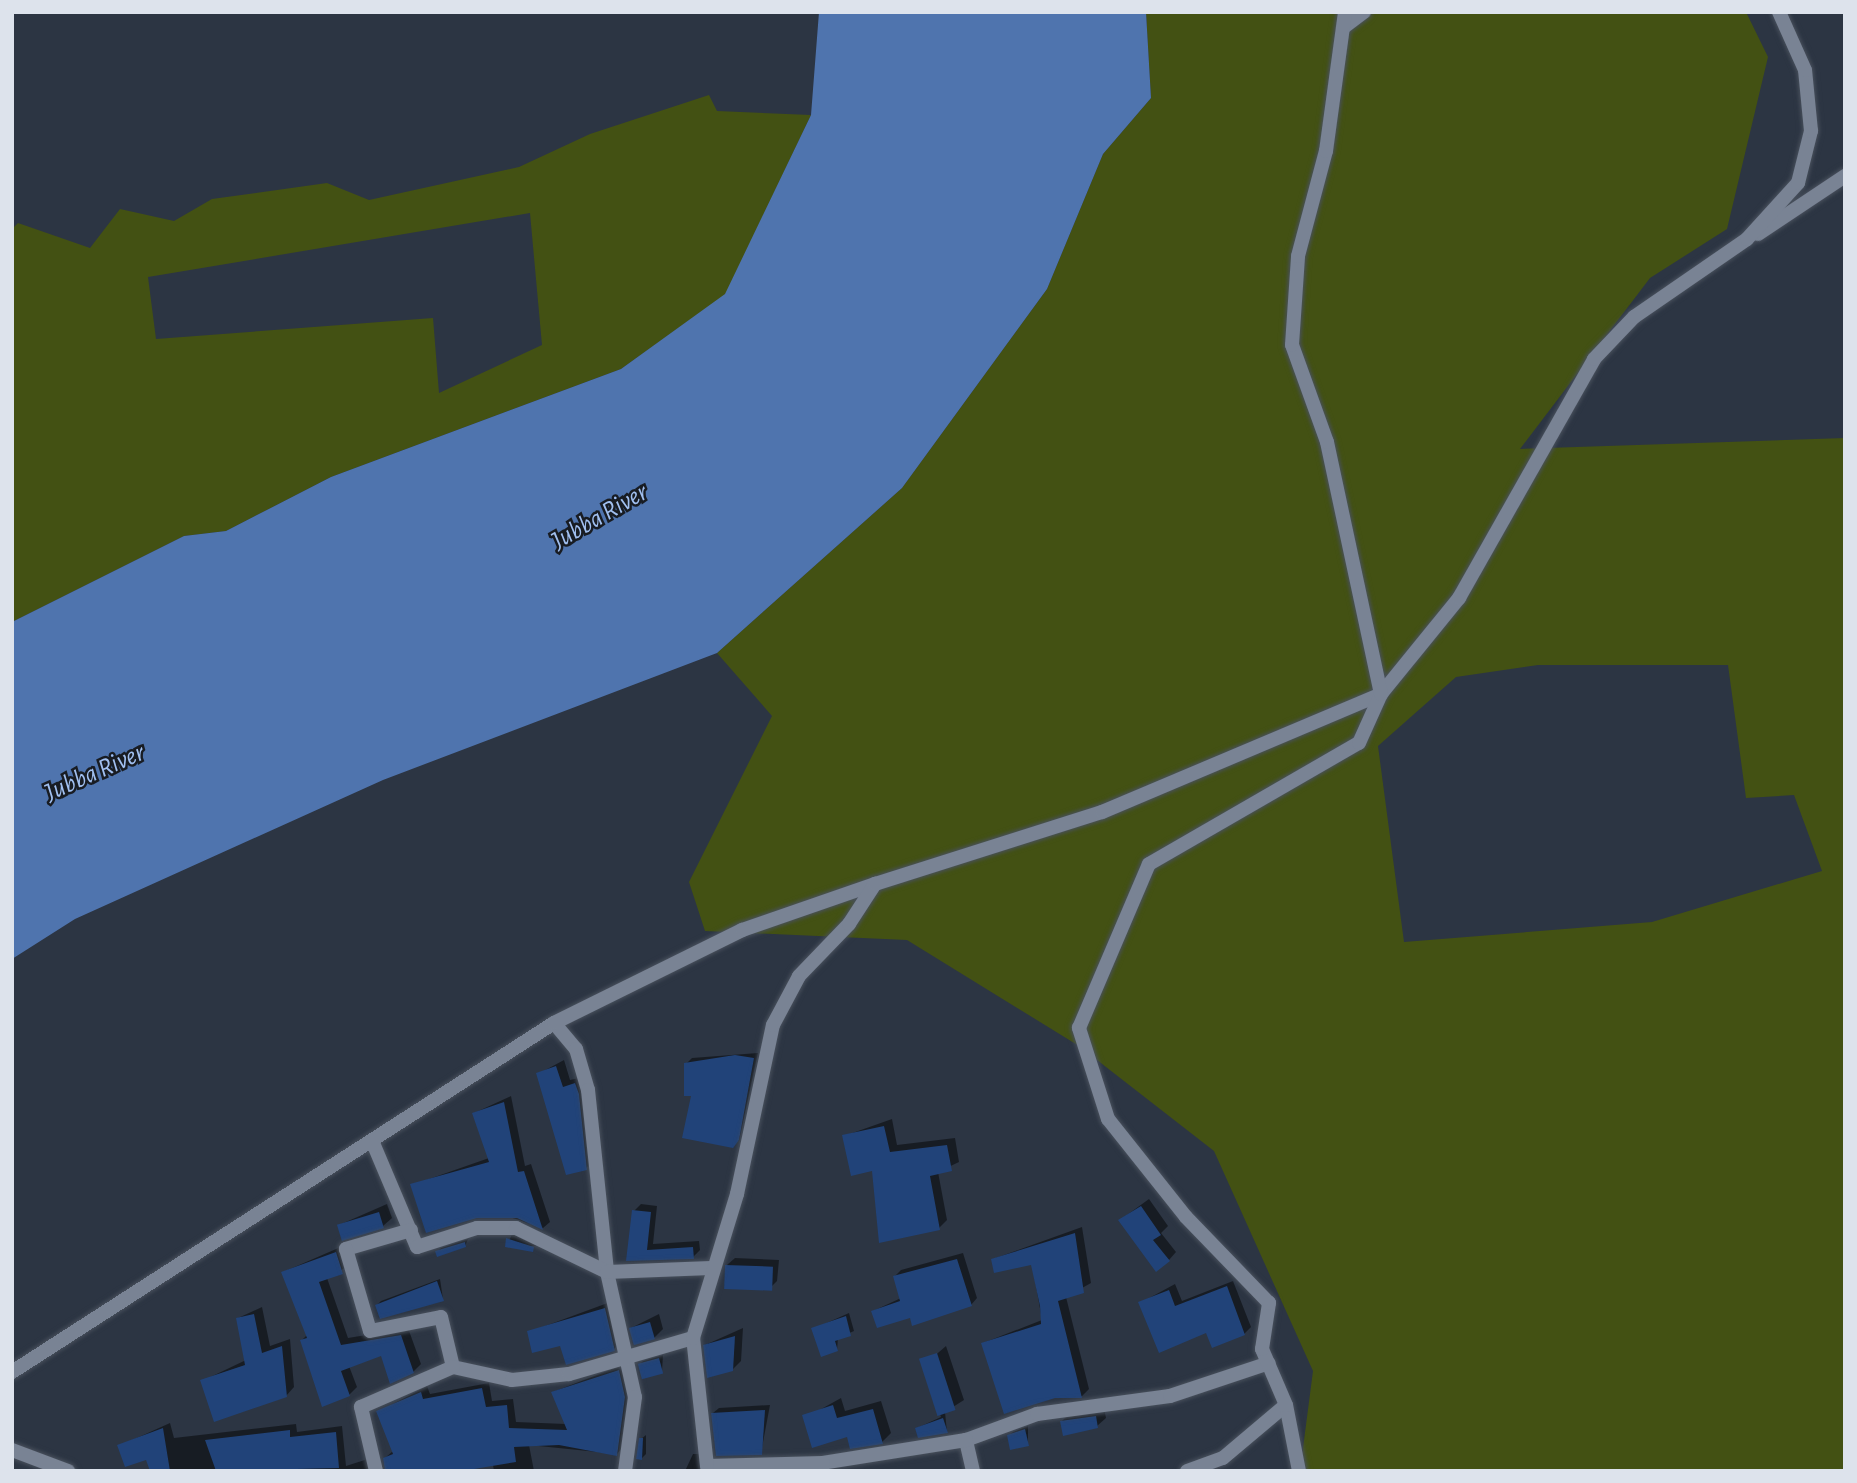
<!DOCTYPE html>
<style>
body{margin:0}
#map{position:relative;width:1857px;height:1483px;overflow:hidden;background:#2c3543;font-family:"Alegreya Sans",sans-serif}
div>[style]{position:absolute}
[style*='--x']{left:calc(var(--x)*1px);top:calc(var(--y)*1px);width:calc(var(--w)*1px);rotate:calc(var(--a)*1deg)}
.green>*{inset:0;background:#435113}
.water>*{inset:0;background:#4f74ae}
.shadow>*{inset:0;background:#0007}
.building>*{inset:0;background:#214379;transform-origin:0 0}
.roads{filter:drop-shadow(0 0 2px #48505c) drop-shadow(0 0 2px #48505c)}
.street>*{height:14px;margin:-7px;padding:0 7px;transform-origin:7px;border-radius:7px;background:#798394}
span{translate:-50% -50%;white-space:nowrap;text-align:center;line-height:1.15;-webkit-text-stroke:5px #181c23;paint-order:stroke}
.water-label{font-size:26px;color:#a1c0f1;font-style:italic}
.frame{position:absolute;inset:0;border:14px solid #dde3ec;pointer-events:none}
</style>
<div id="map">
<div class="green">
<i style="clip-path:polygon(evenodd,1146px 12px,1746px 12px,1768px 57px,1727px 229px,1650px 278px,1520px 449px,1845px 438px,1845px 1471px,1300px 1471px,1313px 1371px,1214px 1151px,1079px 1046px,907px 940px,705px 931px,689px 882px,772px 716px,717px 653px,902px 488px,1047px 289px,1103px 154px,1151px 98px,1146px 12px,1538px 665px,1728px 665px,1746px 798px,1794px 795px,1822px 871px,1652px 922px,1404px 942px,1378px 746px,1456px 677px,1538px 665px)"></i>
<i style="clip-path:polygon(evenodd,709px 95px,717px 111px,811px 115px,726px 294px,621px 369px,331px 477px,226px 531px,184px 536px,12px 622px,12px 229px,18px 223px,90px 248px,120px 209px,174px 221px,212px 199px,327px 183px,369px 200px,519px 167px,590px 134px,709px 95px,530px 213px,542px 345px,439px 393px,433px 318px,156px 339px,148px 277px,530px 213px)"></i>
</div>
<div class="water">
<i style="clip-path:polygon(819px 12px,1146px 12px,1151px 98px,1103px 154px,1047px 289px,902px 488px,717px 653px,383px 780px,75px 919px,12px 959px,12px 622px,184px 536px,226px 531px,331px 477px,621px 369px,725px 294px,811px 115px)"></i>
</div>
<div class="shadow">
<i style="clip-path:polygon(758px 1053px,739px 1141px,693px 1095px,686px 1064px,692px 1058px)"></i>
<i style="clip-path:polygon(564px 1060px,570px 1080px,583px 1077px,594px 1160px,586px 1168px,538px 1074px)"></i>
<i style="clip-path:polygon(511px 1096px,525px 1166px,531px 1164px,550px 1222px,543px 1228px,412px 1185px,489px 1158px,474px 1113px)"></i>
<i style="clip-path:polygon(892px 1119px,897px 1145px,955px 1138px,959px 1162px,938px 1172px,947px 1220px,939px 1228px,844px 1136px)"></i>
<i style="clip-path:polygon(1149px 1199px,1168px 1226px,1161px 1233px,1176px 1252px,1169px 1260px,1120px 1220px)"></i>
<i style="clip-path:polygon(387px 1204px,392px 1218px,383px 1226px,339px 1225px)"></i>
<i style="clip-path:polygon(641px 1204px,657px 1206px,653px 1244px,699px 1241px,700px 1250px,693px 1257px,628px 1260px,634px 1211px)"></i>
<i style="clip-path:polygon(1082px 1227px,1091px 1283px,1066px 1297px,1089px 1389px,1082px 1396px,1055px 1396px,983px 1343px,1042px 1320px,1032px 1263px,993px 1259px)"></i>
<i style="clip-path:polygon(512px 1234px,537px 1243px,536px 1246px,507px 1246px)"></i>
<i style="clip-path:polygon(468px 1239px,465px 1246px,437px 1252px,441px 1248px)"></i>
<i style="clip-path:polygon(343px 1246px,350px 1265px,327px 1278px,348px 1338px,408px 1328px,421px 1364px,413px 1372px,382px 1354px,349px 1366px,357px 1387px,349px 1395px,302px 1340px,307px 1335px,283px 1272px)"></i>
<i style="clip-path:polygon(963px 1253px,977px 1298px,971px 1305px,911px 1316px,873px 1311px,901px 1298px,895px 1276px,901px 1270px)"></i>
<i style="clip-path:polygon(735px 1258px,779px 1260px,777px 1281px,769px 1289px,727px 1265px)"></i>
<i style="clip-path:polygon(440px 1279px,443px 1299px,377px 1305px,381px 1301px)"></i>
<i style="clip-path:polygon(1233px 1281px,1251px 1327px,1244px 1334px,1207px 1330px,1140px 1303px,1175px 1284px,1182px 1301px)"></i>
<i style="clip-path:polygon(613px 1301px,622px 1341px,614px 1349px,561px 1344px,529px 1332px)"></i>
<i style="clip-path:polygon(262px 1307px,270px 1346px,290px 1339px,294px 1387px,286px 1396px,202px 1381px,246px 1360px,238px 1318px)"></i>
<i style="clip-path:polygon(849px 1313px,854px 1331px,838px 1338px,837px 1350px,813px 1329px)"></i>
<i style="clip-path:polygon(659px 1314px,663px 1329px,654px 1338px,631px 1328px)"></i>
<i style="clip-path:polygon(743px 1328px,741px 1361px,732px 1370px,705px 1345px)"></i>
<i style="clip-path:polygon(946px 1346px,964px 1400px,945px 1412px,947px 1432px,917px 1428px,941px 1417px,924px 1365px)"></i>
<i style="clip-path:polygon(663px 1355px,662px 1371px,639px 1365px,643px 1361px)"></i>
<i style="clip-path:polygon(625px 1364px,631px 1390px,623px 1447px,617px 1454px,529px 1445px,534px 1471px,494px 1471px,492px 1459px,385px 1458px,393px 1451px,378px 1412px,427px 1386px,430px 1394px,489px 1383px,492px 1401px,513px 1399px,516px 1422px,566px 1424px,553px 1392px)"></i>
<i style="clip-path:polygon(841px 1398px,845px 1411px,881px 1401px,891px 1433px,882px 1442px,848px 1435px,814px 1413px)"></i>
<i style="clip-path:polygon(770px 1405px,761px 1453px,713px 1413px,719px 1408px)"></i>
<i style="clip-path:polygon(1104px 1408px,1106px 1418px,1097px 1426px,1062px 1421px,1071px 1412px)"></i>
<i style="clip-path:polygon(170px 1423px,174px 1438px,296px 1424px,297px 1432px,342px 1426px,346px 1466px,371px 1458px,375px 1471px,152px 1471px,146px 1457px,119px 1446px)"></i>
<i style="clip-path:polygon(1028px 1426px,1028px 1444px,1009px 1436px,1013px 1432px)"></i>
<i style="clip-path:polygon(646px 1435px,646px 1454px,642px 1458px,641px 1439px)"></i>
<i style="clip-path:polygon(693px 1454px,704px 1454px,710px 1468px,743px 1471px,685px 1471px)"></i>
</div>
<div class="building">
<i style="clip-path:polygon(735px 1055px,754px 1058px,739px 1140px,733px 1148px,682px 1138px,691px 1096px,684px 1096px,684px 1063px)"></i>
<i style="clip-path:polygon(556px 1066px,563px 1087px,575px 1083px,579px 1094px,587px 1170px,566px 1175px,536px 1073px)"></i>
<i style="clip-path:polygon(504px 1102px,518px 1172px,524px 1171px,543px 1230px,517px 1218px,477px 1218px,426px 1233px,410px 1184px,489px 1162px,472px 1113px)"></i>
<i style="clip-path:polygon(884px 1126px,890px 1152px,947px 1145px,952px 1171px,930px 1176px,940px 1230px,879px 1243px,872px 1171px,851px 1176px,842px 1135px)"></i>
<i style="clip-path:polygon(1141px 1206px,1161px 1235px,1153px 1240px,1170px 1261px,1156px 1272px,1118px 1220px)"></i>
<i style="clip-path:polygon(632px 1210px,651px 1212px,647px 1250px,693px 1247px,694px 1259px,626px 1261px)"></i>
<i style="left:379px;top:1212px;width:17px;height:44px;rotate:73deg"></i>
<i style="clip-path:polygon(1075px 1233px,1084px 1293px,1058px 1301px,1082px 1398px,1055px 1398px,1004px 1414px,981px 1343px,1041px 1324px,1040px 1306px,1031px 1265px,994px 1273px,991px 1259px)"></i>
<i style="clip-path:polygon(506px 1238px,534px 1247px,533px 1252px,505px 1247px)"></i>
<i style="clip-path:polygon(465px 1242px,466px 1247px,437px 1257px,435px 1251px)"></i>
<i style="clip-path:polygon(336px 1252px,343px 1274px,319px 1282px,341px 1345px,401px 1335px,414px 1373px,390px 1384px,381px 1356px,341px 1371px,350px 1396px,322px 1407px,300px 1340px,307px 1338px,281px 1272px)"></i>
<i style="clip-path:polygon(957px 1259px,972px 1306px,912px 1326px,910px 1318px,877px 1328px,871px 1311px,900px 1301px,893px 1276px)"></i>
<i style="left:725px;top:1265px;width:48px;height:24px;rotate:2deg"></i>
<i style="clip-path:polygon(437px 1281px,444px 1301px,380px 1319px,375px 1305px)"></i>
<i style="clip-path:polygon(1227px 1286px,1245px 1335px,1212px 1348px,1206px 1333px,1159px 1353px,1138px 1302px,1169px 1290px,1175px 1306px)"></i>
<i style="clip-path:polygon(605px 1308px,615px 1351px,566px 1365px,560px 1346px,532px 1353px,527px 1331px)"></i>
<i style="clip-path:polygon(254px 1314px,262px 1353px,282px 1346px,287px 1397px,214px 1422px,200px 1380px,245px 1365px,236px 1318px)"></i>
<i style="clip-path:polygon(846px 1316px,851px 1336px,835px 1341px,838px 1351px,821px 1357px,811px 1328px)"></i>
<i style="left:650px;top:1322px;width:18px;height:22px;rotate:74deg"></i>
<i style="clip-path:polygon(735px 1336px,733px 1371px,707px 1378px,703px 1345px)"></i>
<i style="left:937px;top:1353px;width:60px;height:19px;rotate:72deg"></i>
<i style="left:659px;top:1358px;width:16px;height:22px;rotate:75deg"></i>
<i style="clip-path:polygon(619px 1370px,625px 1397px,617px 1456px,559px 1445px,514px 1447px,516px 1462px,462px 1471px,385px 1471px,383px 1458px,393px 1454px,376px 1411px,421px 1392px,423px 1399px,482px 1388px,486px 1407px,507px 1405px,509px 1428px,567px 1430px,551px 1392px)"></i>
<i style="clip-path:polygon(833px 1405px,837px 1418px,873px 1409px,883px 1444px,850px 1449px,847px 1437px,812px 1448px,802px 1415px)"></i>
<i style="clip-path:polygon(765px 1410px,762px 1455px,716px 1456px,711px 1413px)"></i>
<i style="clip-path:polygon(1096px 1416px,1098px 1428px,1063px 1436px,1060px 1421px)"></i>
<i style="clip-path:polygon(943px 1418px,948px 1433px,918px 1438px,915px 1428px)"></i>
<i style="clip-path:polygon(163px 1428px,170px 1471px,150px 1471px,146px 1460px,125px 1467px,117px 1445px)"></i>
<i style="clip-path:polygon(1025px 1429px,1029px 1446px,1010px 1450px,1007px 1435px)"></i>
<i style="clip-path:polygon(290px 1430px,290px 1437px,336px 1432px,339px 1468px,216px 1471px,205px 1440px)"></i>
<i style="clip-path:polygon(639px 1438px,643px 1438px,642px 1460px,636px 1459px)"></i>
</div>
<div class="roads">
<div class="street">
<i style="--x:1344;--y:27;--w:25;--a:-37"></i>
<i style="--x:1758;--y:234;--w:105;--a:-33.7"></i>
<i style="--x:554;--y:1023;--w:34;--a:50"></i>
<i style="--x:576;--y:1049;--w:43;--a:73.7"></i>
<i style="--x:588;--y:1090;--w:183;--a:84"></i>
<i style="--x:607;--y:1272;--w:128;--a:77.4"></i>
<i style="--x:635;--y:1397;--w:75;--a:97.7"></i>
<i style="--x:373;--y:1143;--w:113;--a:67.1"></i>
<i style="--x:417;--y:1247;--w:63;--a:-17.6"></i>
<i style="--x:477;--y:1228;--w:39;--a:0"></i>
<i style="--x:516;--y:1228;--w:101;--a:25.8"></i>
<i style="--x:607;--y:1272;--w:104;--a:-2.2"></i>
<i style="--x:411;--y:1230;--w:68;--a:163.7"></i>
<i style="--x:346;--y:1249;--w:85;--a:73.7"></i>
<i style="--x:370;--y:1331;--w:72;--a:-11.2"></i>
<i style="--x:441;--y:1317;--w:51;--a:76.5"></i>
<i style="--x:453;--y:1367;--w:60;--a:12.4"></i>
<i style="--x:512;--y:1380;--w:57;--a:-6"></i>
<i style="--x:569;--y:1374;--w:129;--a:-16.2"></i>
<i style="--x:12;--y:1372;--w:645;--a:-32.78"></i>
<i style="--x:554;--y:1023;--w:210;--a:-26.3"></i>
<i style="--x:742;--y:930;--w:141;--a:-19.1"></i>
<i style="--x:966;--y:1440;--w:76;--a:-20.1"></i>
<i style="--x:1037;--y:1414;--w:134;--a:-7.7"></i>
<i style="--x:1170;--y:1396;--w:104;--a:-18.4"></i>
<i style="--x:12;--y:1450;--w:60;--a:20.6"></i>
<i style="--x:376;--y:1471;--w:66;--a:-103.2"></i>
<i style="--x:361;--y:1407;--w:100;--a:-23.5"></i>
<i style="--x:973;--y:1471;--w:32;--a:-103"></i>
<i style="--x:966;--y:1440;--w:145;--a:170.9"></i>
<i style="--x:823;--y:1463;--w:116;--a:178.5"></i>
<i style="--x:707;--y:1466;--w:129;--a:-96.2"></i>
<i style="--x:693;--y:1338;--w:151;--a:-73"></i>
<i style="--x:737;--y:1194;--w:173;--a:-78"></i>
<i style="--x:773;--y:1025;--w:55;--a:-62"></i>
<i style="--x:799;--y:976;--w:72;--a:-46.1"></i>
<i style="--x:849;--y:924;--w:48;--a:-57"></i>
<i style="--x:875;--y:884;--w:238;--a:-17.6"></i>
<i style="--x:1102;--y:812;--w:303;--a:-22.9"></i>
<i style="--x:1381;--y:694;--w:124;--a:-50.9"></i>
<i style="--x:1459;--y:598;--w:274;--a:-60.5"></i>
<i style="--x:1594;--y:359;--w:58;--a:-46.4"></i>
<i style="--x:1634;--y:317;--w:137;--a:-34.6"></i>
<i style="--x:1747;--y:239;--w:76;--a:-47.7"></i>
<i style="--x:1798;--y:183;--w:54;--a:-76"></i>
<i style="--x:1811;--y:131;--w:61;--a:-95.6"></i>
<i style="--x:1805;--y:70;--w:64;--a:-114.1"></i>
<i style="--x:1187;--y:1471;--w:38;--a:-20"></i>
<i style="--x:1223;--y:1458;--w:82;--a:-40.1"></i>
<i style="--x:1299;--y:1471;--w:67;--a:-101.1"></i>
<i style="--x:1286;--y:1405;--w:61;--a:-113.2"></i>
<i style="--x:1262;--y:1349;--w:47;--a:-81.3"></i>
<i style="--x:1269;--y:1303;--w:120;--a:-134"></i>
<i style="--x:1186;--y:1217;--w:125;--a:-128.5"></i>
<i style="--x:1108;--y:1119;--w:96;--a:-107.7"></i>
<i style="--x:1079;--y:1028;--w:178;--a:-66.9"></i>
<i style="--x:1149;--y:864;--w:242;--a:-30"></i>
<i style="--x:1359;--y:743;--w:54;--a:-65.8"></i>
<i style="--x:1381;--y:694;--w:258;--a:-102.1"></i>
<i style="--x:1327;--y:442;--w:103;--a:-109.8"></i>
<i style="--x:1292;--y:345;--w:89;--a:-86.1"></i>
<i style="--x:1298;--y:256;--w:109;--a:-75.1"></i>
<i style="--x:1326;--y:151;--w:140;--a:-82.2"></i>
</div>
</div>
<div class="water-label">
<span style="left:600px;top:517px;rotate:-30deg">Jubba River</span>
<span style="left:95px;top:773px;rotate:-24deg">Jubba River</span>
</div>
<div class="frame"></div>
</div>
